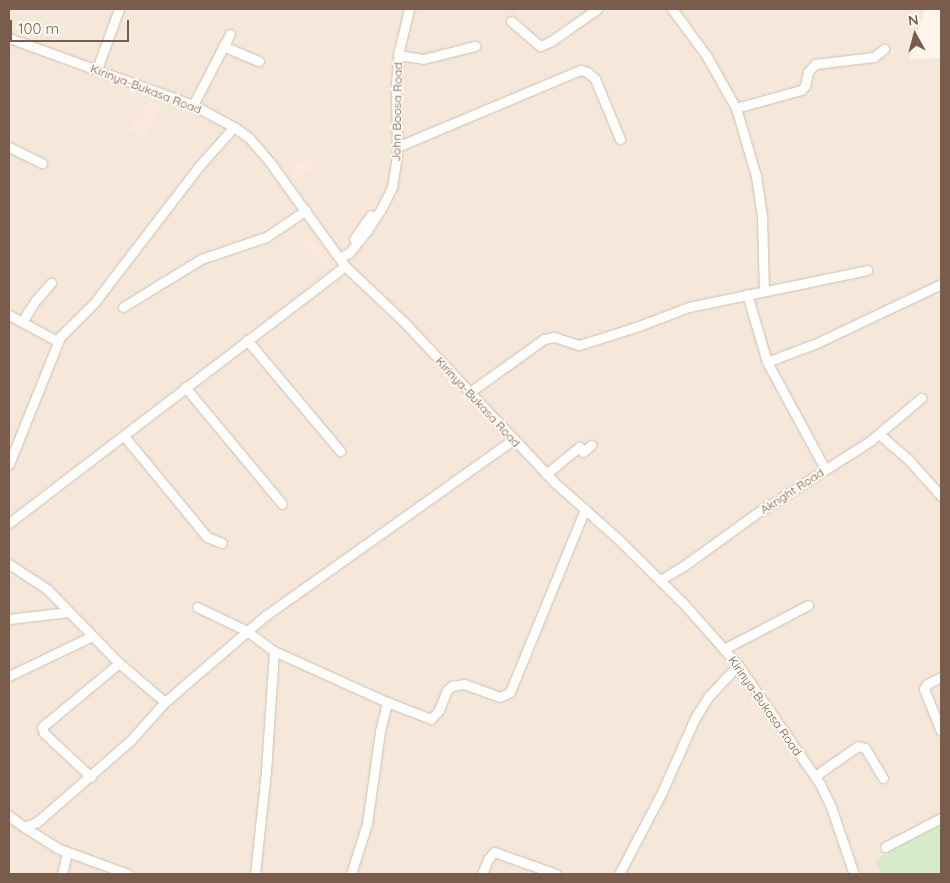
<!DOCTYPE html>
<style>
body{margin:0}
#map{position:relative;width:950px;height:883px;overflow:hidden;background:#fdf6ec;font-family:Quicksand,sans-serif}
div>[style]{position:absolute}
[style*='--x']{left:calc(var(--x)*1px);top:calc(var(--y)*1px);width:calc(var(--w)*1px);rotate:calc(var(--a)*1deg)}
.residential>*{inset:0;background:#f5e8da}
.commercial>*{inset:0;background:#fde8e0}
.green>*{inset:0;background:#d8ecc9}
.roads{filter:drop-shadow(0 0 1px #d1beb0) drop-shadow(0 0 1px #d1beb0)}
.minor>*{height:9px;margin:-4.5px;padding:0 4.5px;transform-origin:4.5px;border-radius:4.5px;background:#fff}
span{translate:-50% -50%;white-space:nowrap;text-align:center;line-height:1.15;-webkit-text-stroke:4px #fffaf3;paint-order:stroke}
.street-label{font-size:12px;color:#7a5c4d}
.frame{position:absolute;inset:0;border:10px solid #7a5c4d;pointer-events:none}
.north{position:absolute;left:890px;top:10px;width:50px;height:50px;-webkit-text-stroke:4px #fffaf3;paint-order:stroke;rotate:353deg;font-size:14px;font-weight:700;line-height:20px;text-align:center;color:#7a5c4d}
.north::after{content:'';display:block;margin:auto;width:18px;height:22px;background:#7a5c4d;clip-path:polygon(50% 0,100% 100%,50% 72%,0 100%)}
.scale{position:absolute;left:10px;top:20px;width:119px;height:22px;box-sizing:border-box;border:2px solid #7a5c4d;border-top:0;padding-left:6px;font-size:15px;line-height:18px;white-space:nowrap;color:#7a5c4d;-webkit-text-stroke:4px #fffaf3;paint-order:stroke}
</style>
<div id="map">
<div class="residential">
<i style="clip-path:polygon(9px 9px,925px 9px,909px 59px,941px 58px,941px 874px,9px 874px)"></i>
</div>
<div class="commercial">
<i style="clip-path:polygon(149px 101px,160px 105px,146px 138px,129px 131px,134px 119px,140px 121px)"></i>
<i style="clip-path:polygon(309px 158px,317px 168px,301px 176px,299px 172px,295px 174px,290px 167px)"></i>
<i style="clip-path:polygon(305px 234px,331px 264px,328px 269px,299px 238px)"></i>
</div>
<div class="green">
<i style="clip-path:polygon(941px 822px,941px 874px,881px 874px,875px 860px)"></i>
</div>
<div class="roads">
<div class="minor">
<i style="--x:672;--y:9;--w:57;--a:53.5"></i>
<i style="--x:706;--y:55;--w:61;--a:60.5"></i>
<i style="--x:736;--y:108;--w:71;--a:73.6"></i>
<i style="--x:756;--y:176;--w:40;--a:81.5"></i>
<i style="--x:762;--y:216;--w:74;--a:88.5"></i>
<i style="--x:511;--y:21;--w:38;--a:41"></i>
<i style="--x:540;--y:46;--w:11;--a:-22"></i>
<i style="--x:550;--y:42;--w:57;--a:-35.1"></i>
<i style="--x:9;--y:38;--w:196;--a:20"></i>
<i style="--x:193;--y:105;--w:47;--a:28.2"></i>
<i style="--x:234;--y:127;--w:19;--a:36"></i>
<i style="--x:249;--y:138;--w:30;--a:49"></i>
<i style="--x:269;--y:161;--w:130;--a:54.1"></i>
<i style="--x:345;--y:266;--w:81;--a:43.5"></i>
<i style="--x:404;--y:322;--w:219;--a:46.8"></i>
<i style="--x:554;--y:482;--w:84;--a:41.6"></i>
<i style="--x:617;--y:538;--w:94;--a:44.6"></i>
<i style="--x:684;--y:604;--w:81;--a:48.5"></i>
<i style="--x:738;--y:665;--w:145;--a:55.4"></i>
<i style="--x:820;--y:784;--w:25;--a:64"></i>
<i style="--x:831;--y:807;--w:71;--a:71.1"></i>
<i style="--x:223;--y:46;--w:39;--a:23"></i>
<i style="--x:398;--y:55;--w:25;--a:9"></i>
<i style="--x:423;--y:59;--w:54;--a:-14"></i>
<i style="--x:97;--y:69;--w:64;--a:-69.9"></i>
<i style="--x:193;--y:105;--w:80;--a:-62.5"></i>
<i style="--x:736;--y:108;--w:67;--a:-15.5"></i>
<i style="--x:801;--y:90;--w:6;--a:-45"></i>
<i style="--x:805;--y:86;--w:14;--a:-78"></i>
<i style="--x:808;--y:72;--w:11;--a:-49"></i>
<i style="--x:815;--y:64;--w:59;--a:-6.8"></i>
<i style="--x:874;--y:57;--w:13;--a:-39"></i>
<i style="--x:9;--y:147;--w:37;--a:26"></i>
<i style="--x:397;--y:147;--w:199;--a:-22.8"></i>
<i style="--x:580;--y:70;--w:7;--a:16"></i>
<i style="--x:587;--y:72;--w:11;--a:41"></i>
<i style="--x:595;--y:79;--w:65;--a:67.4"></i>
<i style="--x:354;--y:239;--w:29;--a:-55"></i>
<i style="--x:340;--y:257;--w:10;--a:-24"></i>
<i style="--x:349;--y:253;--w:27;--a:-51"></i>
<i style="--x:366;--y:232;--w:30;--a:-57"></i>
<i style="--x:382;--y:207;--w:22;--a:-63"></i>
<i style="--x:392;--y:187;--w:30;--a:-81"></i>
<i style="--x:397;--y:157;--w:72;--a:-90.8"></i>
<i style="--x:396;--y:85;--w:34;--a:-85"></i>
<i style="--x:399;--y:51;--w:43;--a:-76.6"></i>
<i style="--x:747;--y:294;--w:71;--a:73.6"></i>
<i style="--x:767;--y:362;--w:122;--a:61.5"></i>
<i style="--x:123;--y:307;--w:92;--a:-31.6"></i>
<i style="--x:201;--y:259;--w:69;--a:-18.7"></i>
<i style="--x:266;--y:237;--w:48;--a:-34"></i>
<i style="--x:9;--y:315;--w:55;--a:28.4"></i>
<i style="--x:22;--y:322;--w:26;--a:-58"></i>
<i style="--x:36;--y:300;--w:23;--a:-49"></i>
<i style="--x:247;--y:340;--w:145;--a:50"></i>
<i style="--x:767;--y:362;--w:56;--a:-21"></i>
<i style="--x:819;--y:342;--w:135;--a:-25.4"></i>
<i style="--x:185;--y:387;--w:152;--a:50.3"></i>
<i style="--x:470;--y:392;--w:91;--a:-35.6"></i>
<i style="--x:544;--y:339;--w:10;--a:-11"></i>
<i style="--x:554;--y:337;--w:26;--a:18"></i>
<i style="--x:579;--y:345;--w:60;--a:-17.5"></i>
<i style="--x:636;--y:327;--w:57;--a:-20.7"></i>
<i style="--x:689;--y:307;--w:182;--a:-11.7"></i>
<i style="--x:879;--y:434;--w:37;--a:41"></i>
<i style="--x:907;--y:458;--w:51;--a:48.2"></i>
<i style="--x:124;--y:436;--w:131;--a:50.6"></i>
<i style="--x:207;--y:537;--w:16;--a:22"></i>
<i style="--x:9;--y:464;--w:137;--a:-68.1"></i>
<i style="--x:60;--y:337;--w:48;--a:-45"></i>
<i style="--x:94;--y:303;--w:173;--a:-52.5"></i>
<i style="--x:199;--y:166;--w:52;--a:-48.1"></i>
<i style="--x:546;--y:474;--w:43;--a:-39.3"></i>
<i style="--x:579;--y:447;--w:6;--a:51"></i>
<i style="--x:583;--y:452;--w:11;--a:-41"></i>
<i style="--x:9;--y:523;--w:423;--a:-37.4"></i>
<i style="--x:9;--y:564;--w:45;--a:33.3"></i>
<i style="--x:47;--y:589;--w:103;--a:45.8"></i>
<i style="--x:119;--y:663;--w:60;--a:40.3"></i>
<i style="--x:660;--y:580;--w:29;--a:-31"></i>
<i style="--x:685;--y:565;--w:85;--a:-35.9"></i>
<i style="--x:754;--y:515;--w:138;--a:-32.5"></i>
<i style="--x:870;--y:441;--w:67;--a:-40.1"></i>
<i style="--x:197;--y:607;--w:55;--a:25.6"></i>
<i style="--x:247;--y:631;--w:34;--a:37"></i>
<i style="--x:274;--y:651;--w:124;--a:24.3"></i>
<i style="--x:387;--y:702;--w:47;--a:21.1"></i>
<i style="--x:431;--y:719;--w:12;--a:-48"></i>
<i style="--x:439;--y:710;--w:22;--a:-68"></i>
<i style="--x:447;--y:690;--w:6;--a:-39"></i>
<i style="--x:452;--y:686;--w:12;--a:-9"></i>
<i style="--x:464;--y:684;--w:38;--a:20"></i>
<i style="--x:500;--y:697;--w:11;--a:-27"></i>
<i style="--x:510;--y:692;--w:198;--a:-67.7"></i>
<i style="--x:9;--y:619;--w:60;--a:-6.7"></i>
<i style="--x:724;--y:649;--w:95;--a:-27.6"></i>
<i style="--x:9;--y:676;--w:92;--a:-25.7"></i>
<i style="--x:941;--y:677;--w:16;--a:153"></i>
<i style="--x:927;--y:684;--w:6;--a:121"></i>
<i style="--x:924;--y:689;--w:45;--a:68"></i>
<i style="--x:815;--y:776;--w:52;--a:-34.9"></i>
<i style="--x:858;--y:746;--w:7;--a:16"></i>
<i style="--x:865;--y:748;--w:35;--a:59"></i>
<i style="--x:91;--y:777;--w:64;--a:-136.9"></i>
<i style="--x:44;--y:733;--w:6;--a:-108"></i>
<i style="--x:42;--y:727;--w:100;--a:-39.7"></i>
<i style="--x:9;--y:816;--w:19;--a:36"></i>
<i style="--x:24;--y:827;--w:14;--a:-21"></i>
<i style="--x:37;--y:822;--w:123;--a:-41.1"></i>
<i style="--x:130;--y:741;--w:52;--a:-48.1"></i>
<i style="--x:165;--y:702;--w:132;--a:-40.7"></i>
<i style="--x:265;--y:616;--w:304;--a:-35.4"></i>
<i style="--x:24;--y:827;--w:39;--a:32"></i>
<i style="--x:57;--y:848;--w:76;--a:20.1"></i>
<i style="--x:885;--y:847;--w:63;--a:-27.4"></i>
<i style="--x:62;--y:874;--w:23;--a:-77"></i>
<i style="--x:255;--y:874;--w:104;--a:-83.9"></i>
<i style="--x:266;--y:771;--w:120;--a:-86.2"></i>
<i style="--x:351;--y:874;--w:52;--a:-72.3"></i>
<i style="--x:367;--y:824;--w:94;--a:-82"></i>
<i style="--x:380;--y:731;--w:30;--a:-76"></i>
<i style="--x:482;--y:874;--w:16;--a:-68"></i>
<i style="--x:488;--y:859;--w:9;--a:-49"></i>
<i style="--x:494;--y:852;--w:66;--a:19.5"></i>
<i style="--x:619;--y:874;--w:93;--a:-62.3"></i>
<i style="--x:662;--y:792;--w:81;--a:-66"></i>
<i style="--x:695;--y:718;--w:26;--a:-58"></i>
<i style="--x:709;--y:696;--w:42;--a:-46.9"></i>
</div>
</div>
<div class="street-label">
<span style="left:146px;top:89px;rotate:21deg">Kirinya-Bukasa Road</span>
<span style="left:397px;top:112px;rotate:-89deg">John Boosa Road</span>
<span style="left:478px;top:402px;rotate:47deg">Kirinya-Bukasa Road</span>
<span style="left:792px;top:491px;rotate:-33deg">Akright Road</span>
<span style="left:765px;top:706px;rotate:55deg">Kirinya-Bukasa Road</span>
</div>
<div class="frame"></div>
<div class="north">N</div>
<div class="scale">100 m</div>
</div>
